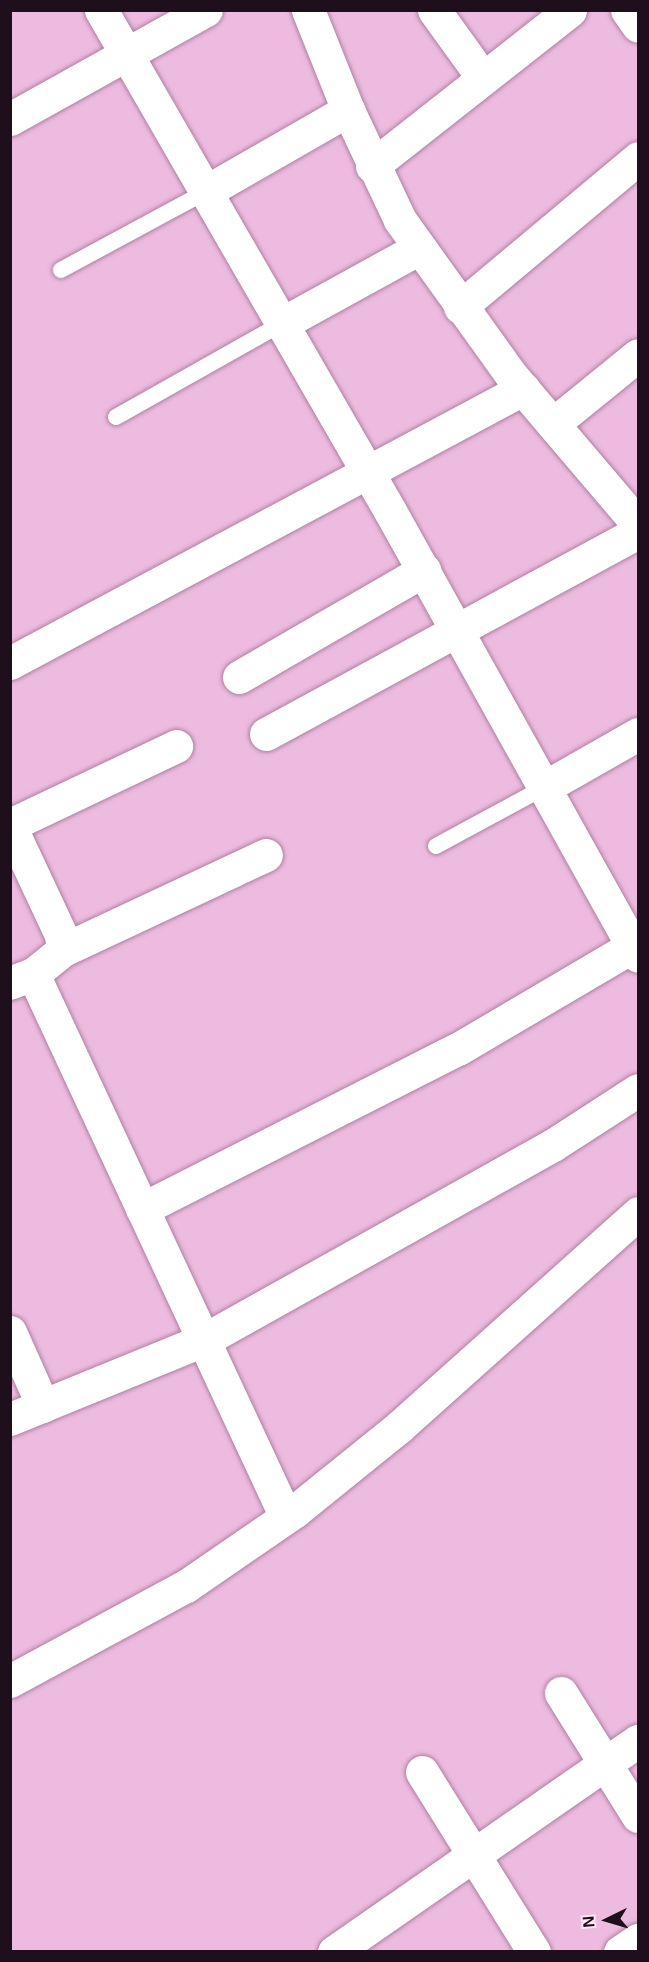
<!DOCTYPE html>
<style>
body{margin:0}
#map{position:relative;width:649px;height:1962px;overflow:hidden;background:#edbbdf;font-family:Helvetica,sans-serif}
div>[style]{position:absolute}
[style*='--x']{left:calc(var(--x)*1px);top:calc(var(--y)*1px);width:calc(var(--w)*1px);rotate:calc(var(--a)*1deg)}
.roads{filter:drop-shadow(0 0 2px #af80a2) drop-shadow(0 0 2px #af80a2)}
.lane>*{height:16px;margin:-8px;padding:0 8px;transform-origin:8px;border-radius:8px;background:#fff}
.street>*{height:33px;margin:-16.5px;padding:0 16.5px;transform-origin:16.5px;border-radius:16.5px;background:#fff}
span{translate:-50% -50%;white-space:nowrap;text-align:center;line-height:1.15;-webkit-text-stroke:4.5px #ffe5f7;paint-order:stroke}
.frame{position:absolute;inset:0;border:12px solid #1f0e1b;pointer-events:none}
.north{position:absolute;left:577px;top:1890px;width:60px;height:60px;-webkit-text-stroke:4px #ffe5f7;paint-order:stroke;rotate:265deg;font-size:16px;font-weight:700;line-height:24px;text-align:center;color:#1f0e1b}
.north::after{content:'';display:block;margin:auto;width:21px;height:27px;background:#1f0e1b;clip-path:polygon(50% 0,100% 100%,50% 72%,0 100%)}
</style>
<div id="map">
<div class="roads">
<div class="lane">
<i style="--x:61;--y:270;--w:164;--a:-28.4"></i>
<i style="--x:116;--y:417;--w:189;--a:-29.4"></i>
<i style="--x:436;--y:846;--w:124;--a:-28.4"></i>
</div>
<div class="street">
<i style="--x:101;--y:10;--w:578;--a:60.02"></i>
<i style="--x:390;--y:511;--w:509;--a:60.87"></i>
<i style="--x:308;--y:10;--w:108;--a:68.2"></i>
<i style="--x:348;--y:110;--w:122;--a:64.7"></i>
<i style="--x:400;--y:220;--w:191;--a:54.4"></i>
<i style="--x:511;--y:375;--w:196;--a:49.6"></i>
<i style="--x:434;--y:10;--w:84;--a:54.2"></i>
<i style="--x:627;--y:10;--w:19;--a:55"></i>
<i style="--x:10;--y:119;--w:224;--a:-29.1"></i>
<i style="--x:372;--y:166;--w:252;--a:-38.2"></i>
<i style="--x:205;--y:192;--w:165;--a:-29.8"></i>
<i style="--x:460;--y:307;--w:232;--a:-39.9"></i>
<i style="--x:281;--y:324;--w:158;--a:-28.8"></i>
<i style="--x:553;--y:424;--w:109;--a:-39.1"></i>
<i style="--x:10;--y:663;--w:582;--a:-28.11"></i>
<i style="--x:239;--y:677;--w:214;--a:-30"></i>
<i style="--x:266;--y:734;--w:423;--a:-28.5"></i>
<i style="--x:545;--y:787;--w:107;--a:-29.7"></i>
<i style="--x:10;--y:825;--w:184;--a:-25.4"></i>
<i style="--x:10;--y:826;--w:120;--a:64.9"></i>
<i style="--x:61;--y:935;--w:15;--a:82"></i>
<i style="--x:63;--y:950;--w:38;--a:141"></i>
<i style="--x:33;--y:974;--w:25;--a:159"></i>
<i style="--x:63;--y:950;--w:224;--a:-25.1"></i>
<i style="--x:33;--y:974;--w:599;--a:65.02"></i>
<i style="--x:142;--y:1209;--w:354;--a:-26.9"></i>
<i style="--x:458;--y:1049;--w:209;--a:-30.5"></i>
<i style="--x:10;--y:1332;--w:81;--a:66"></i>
<i style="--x:10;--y:1419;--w:209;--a:-22.2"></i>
<i style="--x:204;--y:1340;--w:400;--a:-29.2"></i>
<i style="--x:553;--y:1145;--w:101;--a:-32.9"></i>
<i style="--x:10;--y:1681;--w:200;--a:-28.4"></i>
<i style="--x:186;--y:1586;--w:132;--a:-34.5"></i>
<i style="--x:295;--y:1511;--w:134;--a:-38.9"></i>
<i style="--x:399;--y:1427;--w:321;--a:-41.8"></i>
<i style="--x:561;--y:1693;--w:145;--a:58"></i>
<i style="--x:422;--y:1772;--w:212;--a:58.1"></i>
<i style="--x:334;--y:1952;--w:370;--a:-34.8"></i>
<i style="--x:620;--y:1952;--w:22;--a:-34"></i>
</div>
</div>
<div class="frame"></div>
<div class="north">N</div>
</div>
